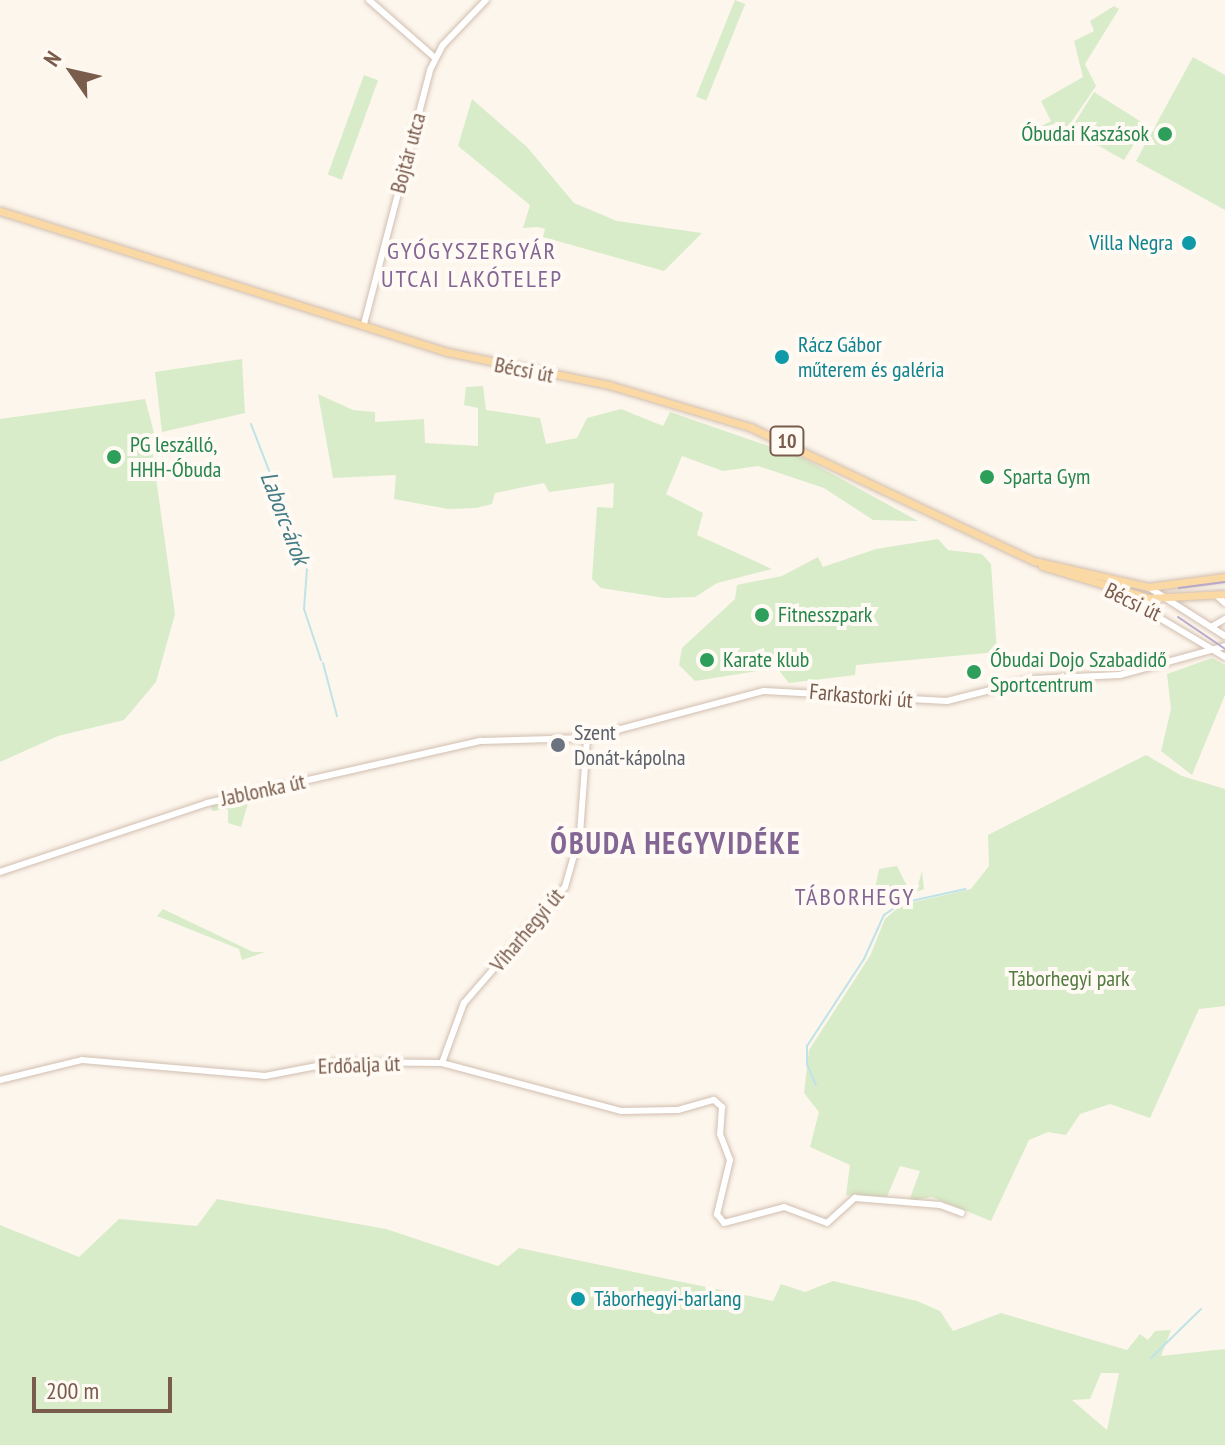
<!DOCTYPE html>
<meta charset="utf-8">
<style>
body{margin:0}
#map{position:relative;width:1225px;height:1445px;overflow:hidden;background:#fdf6ec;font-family:"PT Sans Narrow",sans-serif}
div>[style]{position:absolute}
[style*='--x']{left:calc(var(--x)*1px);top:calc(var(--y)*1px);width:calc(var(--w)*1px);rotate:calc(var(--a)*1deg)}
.green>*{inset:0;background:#d8ecc9;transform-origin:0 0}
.stream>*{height:2px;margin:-1px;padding:0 1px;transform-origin:1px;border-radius:1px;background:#bfe3e8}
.roads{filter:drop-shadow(0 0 2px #d1beb0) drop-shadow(0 0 2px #d1beb0)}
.tertiary>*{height:6px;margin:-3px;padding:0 3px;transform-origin:3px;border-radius:3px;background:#fff}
.secondary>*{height:6px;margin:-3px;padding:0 3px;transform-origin:3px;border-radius:3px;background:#fff}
.primary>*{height:7px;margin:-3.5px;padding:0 3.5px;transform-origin:3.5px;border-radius:3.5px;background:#fbd9a5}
.tram>*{height:2px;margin:-1px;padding:0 1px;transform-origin:1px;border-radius:1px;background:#b9a8c9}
.dots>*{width:22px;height:22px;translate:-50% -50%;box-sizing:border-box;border:4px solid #fffaf3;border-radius:50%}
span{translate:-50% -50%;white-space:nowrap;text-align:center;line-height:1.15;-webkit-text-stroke:8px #fffaf3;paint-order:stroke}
.shield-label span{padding:2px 6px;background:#fffaf3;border:2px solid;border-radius:6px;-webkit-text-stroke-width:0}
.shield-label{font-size:20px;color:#7a5c4d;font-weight:700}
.leisure-label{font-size:22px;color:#27864d}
.right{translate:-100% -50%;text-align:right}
.left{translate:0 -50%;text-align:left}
.street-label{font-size:22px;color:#7a5c4d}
.culture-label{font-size:22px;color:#0d838f}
.worship-label{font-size:22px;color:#5b616d}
.park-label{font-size:22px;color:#537a41}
.neighbourhood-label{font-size:24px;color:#846695;letter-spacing:2px}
.water-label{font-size:24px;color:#437c86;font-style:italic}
.district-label{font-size:30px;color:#846695;font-weight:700;letter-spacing:2px}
.north{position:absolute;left:32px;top:32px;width:80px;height:80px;-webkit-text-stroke:6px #fffaf3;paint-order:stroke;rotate:304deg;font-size:22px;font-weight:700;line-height:32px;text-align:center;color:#7a5c4d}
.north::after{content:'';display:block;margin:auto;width:28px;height:36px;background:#7a5c4d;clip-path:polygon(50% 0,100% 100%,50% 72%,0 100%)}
.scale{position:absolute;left:32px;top:1377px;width:140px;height:36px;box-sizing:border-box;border:4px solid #7a5c4d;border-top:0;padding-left:10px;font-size:24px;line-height:28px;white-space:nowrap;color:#7a5c4d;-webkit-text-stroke:6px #fffaf3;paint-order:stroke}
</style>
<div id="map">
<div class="green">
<i style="left:735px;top:0;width:11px;height:104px;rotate:22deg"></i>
<i style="clip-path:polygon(1114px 6px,1119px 9px,1085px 64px,1096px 86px,1068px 127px,1109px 151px,1072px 127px,1094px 92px,1146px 125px,1124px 160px,1057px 123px,1032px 131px,1051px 121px,1041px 101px,1083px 77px,1074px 41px,1094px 31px,1090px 21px)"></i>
<i style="clip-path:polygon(1193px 57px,1225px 75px,1225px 210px,1136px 161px)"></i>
<i style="left:364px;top:75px;width:15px;height:106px;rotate:20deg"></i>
<i style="clip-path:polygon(472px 99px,527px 147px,574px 203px,617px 221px,702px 233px,664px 271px,543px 237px,545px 229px,538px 227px,523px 228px,530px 205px,458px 146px)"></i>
<i style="clip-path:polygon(242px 359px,245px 413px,162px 432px,155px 372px)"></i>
<i style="clip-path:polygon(483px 386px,486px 410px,540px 418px,546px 444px,577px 438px,587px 418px,621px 409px,663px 426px,670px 412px,803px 458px,918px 521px,873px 520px,824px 488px,758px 466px,723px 471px,682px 456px,666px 494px,703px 513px,697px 535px,772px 569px,717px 583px,695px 597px,665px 598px,601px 588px,592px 579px,597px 507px,613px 508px,614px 483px,549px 492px,544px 483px,495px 493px,492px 504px,476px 508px,448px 509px,394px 499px,396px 475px,333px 478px,318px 394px,353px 410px,375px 412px,375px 422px,424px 419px,425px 443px,478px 446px,478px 408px,464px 405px,466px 387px)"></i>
<i style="clip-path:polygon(145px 399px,156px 440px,151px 442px,175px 614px,156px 682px,124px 720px,58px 736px,0 762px,0 419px)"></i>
<i style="clip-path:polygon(938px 539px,948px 550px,982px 554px,991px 564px,997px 652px,856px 665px,855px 675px,789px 683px,777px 668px,695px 681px,679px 665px,682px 648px,735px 599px,737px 585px,782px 576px,818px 557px,823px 567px,876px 549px)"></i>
<i style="clip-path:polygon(1212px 658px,1225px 665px,1225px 695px,1192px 775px,1161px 751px,1171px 709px,1167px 674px)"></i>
<i style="clip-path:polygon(1146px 755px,1182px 776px,1225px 789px,1225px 1006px,1199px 1009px,1150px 1118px,1110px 1104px,1080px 1114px,1066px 1135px,1048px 1132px,1029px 1140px,991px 1221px,932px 1197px,909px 1201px,920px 1171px,900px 1166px,886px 1199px,846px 1195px,850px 1165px,810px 1147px,819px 1112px,804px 1093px,809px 1050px,870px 956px,885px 919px,901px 905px,971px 889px,989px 866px,988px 835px)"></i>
<i style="clip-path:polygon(250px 797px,241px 827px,228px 823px,228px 809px,212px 811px,211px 805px)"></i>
<i style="clip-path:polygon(897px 866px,907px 886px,918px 885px,922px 871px,924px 889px,883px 903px,875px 889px,879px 869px)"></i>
<i style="clip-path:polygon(163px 909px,253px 952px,265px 952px,242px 960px,239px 949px,157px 916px)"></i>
<i style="clip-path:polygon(evenodd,217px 1199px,386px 1229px,498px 1266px,519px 1248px,773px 1301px,781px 1284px,805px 1292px,833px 1281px,917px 1301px,940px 1311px,953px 1331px,1001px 1313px,1127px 1350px,1140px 1334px,1148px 1340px,1155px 1331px,1171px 1330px,1161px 1356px,1225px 1349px,1225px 1445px,0 1445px,0 1225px,79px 1257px,119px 1219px,197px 1226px,217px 1199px,1101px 1373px,1119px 1373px,1107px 1430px,1072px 1400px,1090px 1399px,1101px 1373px)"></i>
</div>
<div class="stream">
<i style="--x:251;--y:424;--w:155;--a:68.9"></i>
<i style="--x:307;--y:569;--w:40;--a:94.3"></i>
<i style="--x:304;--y:609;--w:54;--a:71.6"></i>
<i style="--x:323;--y:663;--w:55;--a:75.2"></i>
<i style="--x:816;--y:1085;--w:22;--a:-114"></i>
<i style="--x:807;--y:1065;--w:19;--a:-90"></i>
<i style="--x:807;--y:1046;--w:104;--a:-56.8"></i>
<i style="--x:864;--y:959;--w:48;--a:-65.6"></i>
<i style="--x:884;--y:915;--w:22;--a:-34"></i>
<i style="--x:902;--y:903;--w:65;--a:-12.5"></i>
<i style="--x:1151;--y:1358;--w:70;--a:-44.4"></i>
</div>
<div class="roads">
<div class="tertiary">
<i style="--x:369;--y:0;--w:88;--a:41.3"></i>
<i style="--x:364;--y:324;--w:262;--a:-75.4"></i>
<i style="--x:430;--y:70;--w:28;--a:-63"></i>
<i style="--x:443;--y:45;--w:62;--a:-46.3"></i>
<i style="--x:1216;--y:595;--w:12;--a:42"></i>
<i style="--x:1211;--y:627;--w:16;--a:-30"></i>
<i style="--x:0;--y:872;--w:218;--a:-18.4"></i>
<i style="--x:207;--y:803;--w:281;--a:-12.8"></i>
<i style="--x:481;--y:741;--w:106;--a:-1.6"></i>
<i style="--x:587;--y:738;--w:183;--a:-14.9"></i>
<i style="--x:764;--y:691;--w:183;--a:3.1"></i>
<i style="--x:947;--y:701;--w:90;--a:-14.2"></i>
<i style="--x:1034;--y:679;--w:86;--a:-2.7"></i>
<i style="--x:1120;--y:675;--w:109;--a:-15.4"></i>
<i style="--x:442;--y:1063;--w:64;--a:-69.9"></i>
<i style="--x:464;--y:1003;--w:154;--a:-49"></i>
<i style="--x:565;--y:887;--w:55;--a:-74.2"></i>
<i style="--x:580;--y:834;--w:96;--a:-85.8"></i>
<i style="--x:0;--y:1080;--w:84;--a:-13.7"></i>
<i style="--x:82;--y:1060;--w:184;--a:5"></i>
<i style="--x:265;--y:1076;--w:74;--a:-10.9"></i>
<i style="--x:338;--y:1062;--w:104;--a:0.6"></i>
<i style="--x:442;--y:1063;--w:185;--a:15"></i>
<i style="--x:621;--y:1111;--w:57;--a:-1"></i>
<i style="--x:678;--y:1110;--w:37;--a:-16"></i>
<i style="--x:714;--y:1100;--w:11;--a:41"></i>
<i style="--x:722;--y:1107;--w:27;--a:94"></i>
<i style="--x:720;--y:1134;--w:28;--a:69"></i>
<i style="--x:730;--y:1160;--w:56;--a:103.5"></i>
<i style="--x:717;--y:1214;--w:11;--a:52"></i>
<i style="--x:724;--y:1223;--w:62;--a:-14.9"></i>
<i style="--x:784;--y:1207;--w:46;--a:20.4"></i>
<i style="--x:827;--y:1223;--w:38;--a:-42"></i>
<i style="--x:855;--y:1198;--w:85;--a:4.7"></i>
<i style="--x:940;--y:1205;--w:23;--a:20"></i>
</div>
<div class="secondary">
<i style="--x:1148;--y:587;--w:91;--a:32.5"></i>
<i style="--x:1111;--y:589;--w:133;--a:30.8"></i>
</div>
<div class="primary">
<i style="--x:0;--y:211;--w:469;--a:17.5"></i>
<i style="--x:447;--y:352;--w:165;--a:11.5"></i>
<i style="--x:609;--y:385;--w:147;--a:16.6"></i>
<i style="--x:750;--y:427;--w:314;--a:25.3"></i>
<i style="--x:1034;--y:561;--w:117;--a:12.8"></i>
<i style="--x:1148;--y:587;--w:78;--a:-7.4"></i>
<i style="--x:1042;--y:566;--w:112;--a:16.7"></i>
<i style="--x:1149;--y:598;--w:76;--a:-3"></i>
</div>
</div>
<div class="tram">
<i style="--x:1179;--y:588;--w:46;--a:-7.4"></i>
<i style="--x:1178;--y:617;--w:57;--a:34.2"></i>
</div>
<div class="dots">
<i style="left:1165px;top:134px;background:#2e9e5b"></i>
<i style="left:1189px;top:243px;background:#0f9aa8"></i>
<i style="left:782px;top:357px;background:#0f9aa8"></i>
<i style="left:114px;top:457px;background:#2e9e5b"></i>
<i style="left:987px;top:477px;background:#2e9e5b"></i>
<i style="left:762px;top:615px;background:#2e9e5b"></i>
<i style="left:707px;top:660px;background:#2e9e5b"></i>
<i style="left:974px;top:672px;background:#2e9e5b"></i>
<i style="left:558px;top:745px;background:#6b7280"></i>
<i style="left:578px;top:1299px;background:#0f9aa8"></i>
</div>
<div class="shield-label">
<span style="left:787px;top:441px">10</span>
</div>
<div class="leisure-label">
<span class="right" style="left:1149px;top:134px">Óbudai Kaszások</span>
<span class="left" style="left:130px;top:457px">PG leszálló,<br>HHH-Óbuda</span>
<span class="left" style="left:1003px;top:477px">Sparta Gym</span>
<span class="left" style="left:778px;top:615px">Fitnesszpark</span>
<span class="left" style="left:990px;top:672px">Óbudai Dojo Szabadidő<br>Sportcentrum</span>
<span class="left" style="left:723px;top:660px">Karate klub</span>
</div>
<div class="street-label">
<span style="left:408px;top:153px;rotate:-75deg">Bojtár utca</span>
<span style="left:524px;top:370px;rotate:11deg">Bécsi út</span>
<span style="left:1133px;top:602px;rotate:26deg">Bécsi út</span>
<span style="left:861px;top:696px;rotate:5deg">Farkastorki út</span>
<span style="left:263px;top:790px;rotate:-12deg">Jablonka út</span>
<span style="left:527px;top:930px;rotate:-50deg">Viharhegyi út</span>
<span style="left:359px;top:1065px;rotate:-2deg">Erdőalja út</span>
</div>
<div class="culture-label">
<span class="right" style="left:1173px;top:243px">Villa Negra</span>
<span class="left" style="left:798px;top:357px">Rácz Gábor<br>műterem és galéria</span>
<span class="left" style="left:594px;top:1299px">Táborhegyi-barlang</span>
</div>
<div class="worship-label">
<span class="left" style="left:574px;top:745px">Szent<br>Donát-kápolna</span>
</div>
<div class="park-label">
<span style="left:1069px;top:979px">Táborhegyi park</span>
</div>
<div class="neighbourhood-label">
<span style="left:472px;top:265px">GYÓGYSZERGYÁR<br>UTCAI LAKÓTELEP</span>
<span style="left:855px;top:897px">TÁBORHEGY</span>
</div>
<div class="water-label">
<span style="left:285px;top:518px;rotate:69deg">Laborc-árok</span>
</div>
<div class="district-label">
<span style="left:676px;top:843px">ÓBUDA HEGYVIDÉKE</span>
</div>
<div class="north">N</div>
<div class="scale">200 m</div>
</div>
